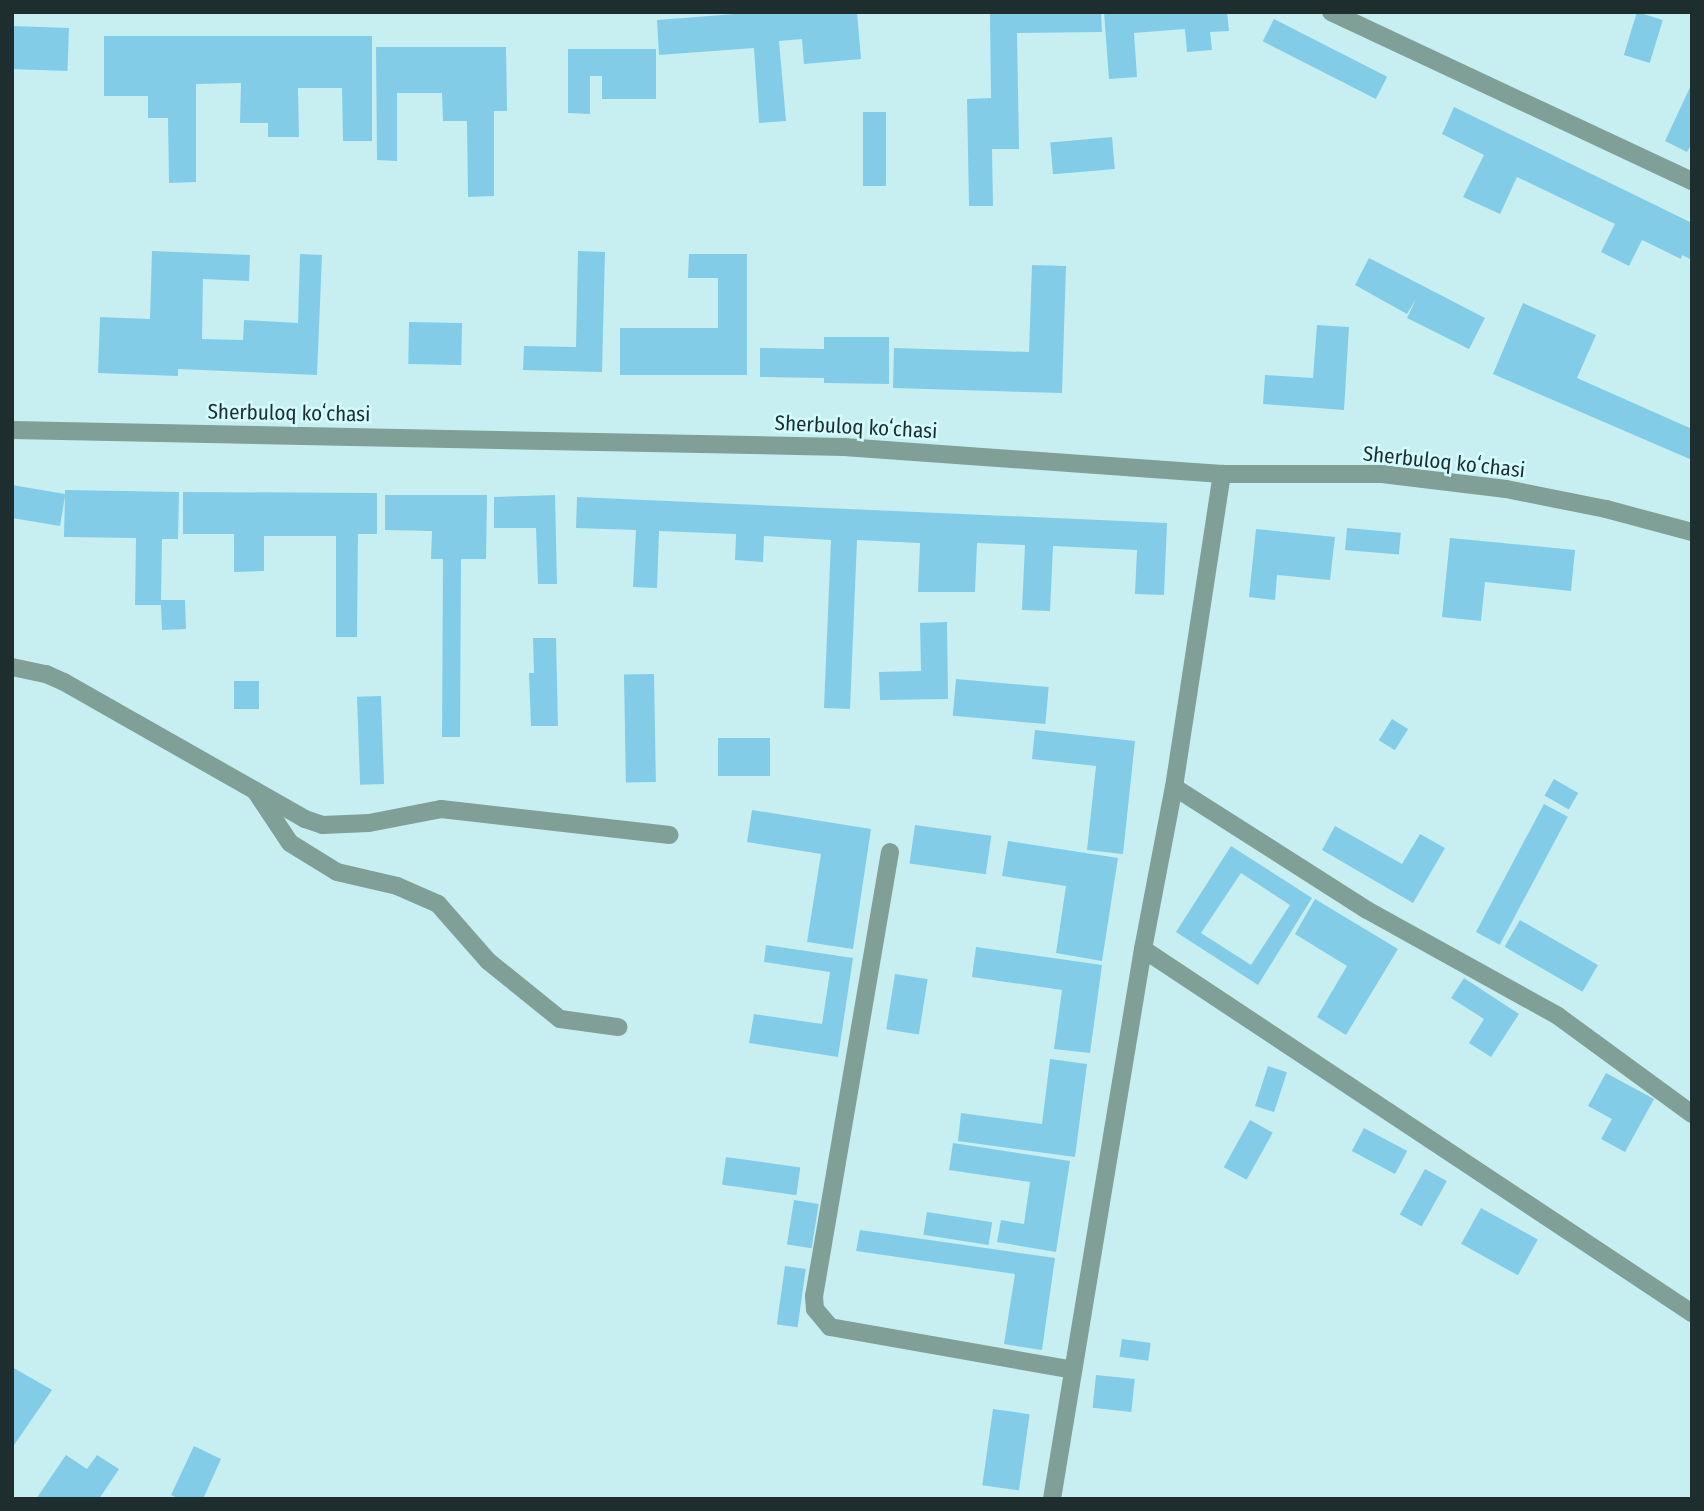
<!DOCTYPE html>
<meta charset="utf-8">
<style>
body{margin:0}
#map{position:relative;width:1704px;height:1511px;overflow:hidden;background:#c7eff1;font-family:"Fira Sans Condensed",sans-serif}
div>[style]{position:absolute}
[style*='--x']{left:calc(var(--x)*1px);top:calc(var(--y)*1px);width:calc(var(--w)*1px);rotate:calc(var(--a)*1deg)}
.building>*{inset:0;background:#82cce7;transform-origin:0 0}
.lane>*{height:18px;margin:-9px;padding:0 9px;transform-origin:9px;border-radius:9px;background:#7f9f97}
.street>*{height:18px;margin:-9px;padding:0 9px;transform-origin:9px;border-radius:9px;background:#7f9f97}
span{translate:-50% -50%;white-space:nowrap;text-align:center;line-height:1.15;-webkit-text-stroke:5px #d4fcfe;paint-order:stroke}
.street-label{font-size:21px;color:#1e2d2e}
.frame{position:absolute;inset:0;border:14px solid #1e2d2e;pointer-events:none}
</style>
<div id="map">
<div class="building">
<i style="clip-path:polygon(761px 12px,857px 12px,861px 59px,804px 64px,802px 39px,779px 41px,786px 121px,759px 123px,754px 48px,659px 55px,657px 20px)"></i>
<i style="clip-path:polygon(990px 12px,1101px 12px,1102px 32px,1017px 33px,1019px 149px,992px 149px,993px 206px,969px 206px,967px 99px,991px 98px)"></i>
<i style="clip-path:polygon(1104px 12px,1227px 12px,1229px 31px,1210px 32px,1212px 50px,1187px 52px,1185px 29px,1134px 33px,1137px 77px,1109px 79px)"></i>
<i style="left:1637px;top:12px;width:27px;height:45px;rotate:17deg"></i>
<i style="left:1274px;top:19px;width:127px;height:25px;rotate:27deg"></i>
<i style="left:12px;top:26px;width:57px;height:43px;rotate:2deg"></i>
<i style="clip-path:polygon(104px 36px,372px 36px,372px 141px,343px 141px,342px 88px,298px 88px,299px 137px,268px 137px,268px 123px,240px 123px,241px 83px,196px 84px,196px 182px,169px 183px,168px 118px,148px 118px,148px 96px,104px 96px)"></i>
<i style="clip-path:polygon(376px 47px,506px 47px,507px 111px,494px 111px,494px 196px,468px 197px,467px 121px,443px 121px,442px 93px,397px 93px,397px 161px,377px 160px)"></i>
<i style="clip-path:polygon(568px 49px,656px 49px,656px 99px,602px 99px,602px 76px,590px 76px,590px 114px,568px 113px)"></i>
<i style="clip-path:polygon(1692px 83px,1692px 143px,1687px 152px,1665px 141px)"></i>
<i style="clip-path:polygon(1454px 107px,1692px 223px,1692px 260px,1682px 255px,1681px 259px,1642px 240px,1629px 266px,1601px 252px,1615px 224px,1517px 177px,1500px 214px,1463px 197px,1484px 155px,1442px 134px)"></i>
<i style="left:863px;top:112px;width:23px;height:74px"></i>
<i style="left:1112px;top:137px;width:32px;height:62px;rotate:85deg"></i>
<i style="clip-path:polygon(152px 251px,250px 255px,249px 281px,203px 279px,202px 339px,243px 340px,244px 320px,298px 323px,300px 254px,322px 255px,317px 375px,178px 369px,178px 376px,98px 373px,100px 317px,150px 319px)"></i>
<i style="clip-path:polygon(578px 251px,605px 252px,602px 372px,523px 370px,524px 346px,576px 347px)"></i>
<i style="clip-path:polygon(689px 254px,747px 254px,747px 375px,620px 375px,620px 328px,718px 328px,718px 278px,688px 278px)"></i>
<i style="clip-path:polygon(1369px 258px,1485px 318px,1469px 349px,1407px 318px,1416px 299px,1407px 314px,1355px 285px)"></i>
<i style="clip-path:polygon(1032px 265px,1066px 266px,1062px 393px,893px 388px,894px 348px,1029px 352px)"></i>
<i style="clip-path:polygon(1523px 303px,1596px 335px,1577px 378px,1692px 429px,1692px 460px,1493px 374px)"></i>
<i style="left:409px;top:322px;width:53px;height:42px;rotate:1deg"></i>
<i style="clip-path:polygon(1317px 325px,1349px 327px,1344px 410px,1263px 404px,1265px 375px,1313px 378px)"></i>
<i style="clip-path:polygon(824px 337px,889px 337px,889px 384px,824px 383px,824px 378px,760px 377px,760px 348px,824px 349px)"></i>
<i style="clip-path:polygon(12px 485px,65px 494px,65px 490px,179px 492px,178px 539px,162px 539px,161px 600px,185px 600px,186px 629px,162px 630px,161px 605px,135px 605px,136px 538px,64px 537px,65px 496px,60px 526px,12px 518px)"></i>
<i style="clip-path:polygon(183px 492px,377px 493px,377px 534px,358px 534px,357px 637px,336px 637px,336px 536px,264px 536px,264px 571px,234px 572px,234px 534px,183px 534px)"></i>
<i style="clip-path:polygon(385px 495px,487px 495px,486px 559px,461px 559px,460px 737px,442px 737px,443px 559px,431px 559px,432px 531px,385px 530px)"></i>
<i style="clip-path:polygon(555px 495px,557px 584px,538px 584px,536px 528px,494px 528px,494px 497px)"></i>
<i style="clip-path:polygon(577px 497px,1167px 523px,1164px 595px,1135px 594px,1137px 550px,1053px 546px,1050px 611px,1022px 610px,1025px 545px,977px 543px,975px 592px,918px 592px,920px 543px,857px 540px,850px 709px,824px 708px,831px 540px,764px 536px,763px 562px,735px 560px,736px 534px,659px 531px,657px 588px,633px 587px,636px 530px,576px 528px)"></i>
<i style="left:1347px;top:528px;width:54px;height:22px;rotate:5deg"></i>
<i style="clip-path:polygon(1256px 529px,1335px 537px,1330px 580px,1277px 575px,1275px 600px,1249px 597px)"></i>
<i style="clip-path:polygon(1450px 538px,1575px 550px,1571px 591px,1485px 582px,1481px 621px,1442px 617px)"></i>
<i style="clip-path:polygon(947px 622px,948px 699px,880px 700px,879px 672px,921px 671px,920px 623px)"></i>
<i style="clip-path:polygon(533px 638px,556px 638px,558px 726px,531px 726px,529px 673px,534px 673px)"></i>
<i style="left:654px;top:674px;width:108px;height:30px;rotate:89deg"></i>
<i style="left:956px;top:679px;width:93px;height:37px;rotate:5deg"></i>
<i style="left:234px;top:681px;width:25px;height:28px"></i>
<i style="left:381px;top:696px;width:88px;height:24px;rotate:88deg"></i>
<i style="left:1392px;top:719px;width:19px;height:25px;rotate:32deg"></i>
<i style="clip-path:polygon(1035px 730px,1135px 741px,1123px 854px,1087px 850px,1096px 766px,1032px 759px)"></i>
<i style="left:718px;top:738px;width:52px;height:38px"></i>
<i style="left:1554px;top:779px;width:28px;height:19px;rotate:30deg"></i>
<i style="left:1544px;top:804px;width:27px;height:145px;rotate:28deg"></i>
<i style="clip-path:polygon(752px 810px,871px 829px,853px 949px,807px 942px,821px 854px,747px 842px)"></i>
<i style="left:915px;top:825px;width:77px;height:39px;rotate:8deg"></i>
<i style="clip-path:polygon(1335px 826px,1402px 864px,1420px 834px,1445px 848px,1413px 903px,1322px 850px)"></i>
<i style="clip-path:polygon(1008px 841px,1118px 858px,1102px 961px,1056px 953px,1066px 886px,1002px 876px)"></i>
<i style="clip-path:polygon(evenodd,1231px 846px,1312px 898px,1258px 985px,1176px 932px,1231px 846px,1241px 873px,1290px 905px,1251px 965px,1201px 933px,1241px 873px)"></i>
<i style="clip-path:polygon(1315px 899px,1398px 949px,1346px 1035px,1317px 1017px,1347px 966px,1295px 934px)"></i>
<i style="left:1520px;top:920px;width:90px;height:31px;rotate:30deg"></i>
<i style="clip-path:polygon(766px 945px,853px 958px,838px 1057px,749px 1043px,754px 1014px,822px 1024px,830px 972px,764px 962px)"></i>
<i style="clip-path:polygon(976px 947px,1102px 965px,1090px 1053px,1054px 1049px,1062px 990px,972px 977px)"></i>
<i style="left:895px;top:974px;width:33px;height:56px;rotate:9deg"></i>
<i style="clip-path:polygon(1464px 978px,1519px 1014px,1491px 1057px,1469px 1043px,1484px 1019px,1451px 998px)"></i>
<i style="clip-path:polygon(1050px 1059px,1087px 1064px,1075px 1157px,958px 1141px,961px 1113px,1042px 1124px)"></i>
<i style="left:1268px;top:1066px;width:20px;height:42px;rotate:18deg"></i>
<i style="clip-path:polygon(1606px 1073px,1654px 1099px,1625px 1152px,1601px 1139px,1612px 1119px,1588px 1106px)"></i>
<i style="left:1250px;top:1120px;width:26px;height:54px;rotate:29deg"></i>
<i style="left:1364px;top:1128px;width:49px;height:26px;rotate:28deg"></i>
<i style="clip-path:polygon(953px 1143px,1070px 1161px,1056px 1252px,997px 1242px,1001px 1220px,1024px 1224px,1030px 1182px,949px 1170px)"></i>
<i style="left:726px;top:1157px;width:75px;height:28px;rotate:8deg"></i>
<i style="left:1425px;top:1169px;width:25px;height:52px;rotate:29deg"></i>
<i style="left:794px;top:1200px;width:25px;height:45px;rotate:9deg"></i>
<i style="left:1481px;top:1208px;width:65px;height:41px;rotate:29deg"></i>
<i style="left:927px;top:1212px;width:66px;height:23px;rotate:9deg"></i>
<i style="clip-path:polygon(860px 1230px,1055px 1258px,1042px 1350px,1004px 1344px,1015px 1274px,856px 1251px)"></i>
<i style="left:785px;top:1266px;width:21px;height:59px;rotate:8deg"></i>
<i style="left:1122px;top:1339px;width:29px;height:18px;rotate:8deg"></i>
<i style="clip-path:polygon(12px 1367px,52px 1390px,12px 1448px)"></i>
<i style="left:1096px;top:1375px;width:39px;height:33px;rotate:6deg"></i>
<i style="left:993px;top:1409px;width:37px;height:77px;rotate:8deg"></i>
<i style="clip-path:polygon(194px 1446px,221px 1459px,203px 1499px,179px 1499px,171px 1495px)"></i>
<i style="clip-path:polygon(66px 1455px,87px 1469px,97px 1455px,119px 1469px,99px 1499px,36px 1499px)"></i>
</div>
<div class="lane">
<i style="--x:256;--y:792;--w:61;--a:56.3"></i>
<i style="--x:290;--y:843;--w:55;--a:31.7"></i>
<i style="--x:337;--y:872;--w:62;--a:13.1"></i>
<i style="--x:397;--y:886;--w:45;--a:23.7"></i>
<i style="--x:438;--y:904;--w:76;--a:48.7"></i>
<i style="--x:488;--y:961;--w:92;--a:38.9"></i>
<i style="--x:560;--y:1019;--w:59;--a:7.9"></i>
</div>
<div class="street">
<i style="--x:1331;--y:12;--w:399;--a:25.1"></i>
<i style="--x:12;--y:430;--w:832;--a:1.17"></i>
<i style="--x:844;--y:447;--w:379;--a:4.1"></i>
<i style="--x:1222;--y:474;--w:160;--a:0"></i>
<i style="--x:1382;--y:474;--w:125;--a:6.9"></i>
<i style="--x:1506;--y:489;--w:102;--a:11.3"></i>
<i style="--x:1606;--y:509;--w:89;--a:15"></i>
<i style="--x:12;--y:667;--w:35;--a:12"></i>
<i style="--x:46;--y:674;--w:20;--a:24"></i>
<i style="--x:64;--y:682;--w:277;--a:29.6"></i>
<i style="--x:305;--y:819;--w:18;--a:19"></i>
<i style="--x:322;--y:825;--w:47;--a:-2.4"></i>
<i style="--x:369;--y:823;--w:73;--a:-11"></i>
<i style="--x:441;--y:809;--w:230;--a:6.5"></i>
<i style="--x:1174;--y:787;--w:229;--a:32.5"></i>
<i style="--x:1367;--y:910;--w:218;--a:29"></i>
<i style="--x:1558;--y:1016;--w:166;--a:36.2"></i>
<i style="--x:890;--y:852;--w:450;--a:99.7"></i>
<i style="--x:814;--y:1296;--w:13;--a:86"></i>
<i style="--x:815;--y:1309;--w:23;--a:50"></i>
<i style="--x:830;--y:1327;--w:247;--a:10"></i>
<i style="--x:1143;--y:949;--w:659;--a:33.55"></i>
<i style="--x:1052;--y:1499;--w:557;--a:-80.61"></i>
<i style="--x:1143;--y:949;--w:165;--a:-79.2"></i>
<i style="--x:1174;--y:787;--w:317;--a:-81.3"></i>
</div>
<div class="street-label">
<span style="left:289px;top:413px;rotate:1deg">Sherbuloq koʻchasi</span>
<span style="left:856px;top:427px;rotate:3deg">Sherbuloq koʻchasi</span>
<span style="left:1444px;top:462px;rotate:6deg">Sherbuloq koʻchasi</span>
</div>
<div class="frame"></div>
</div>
